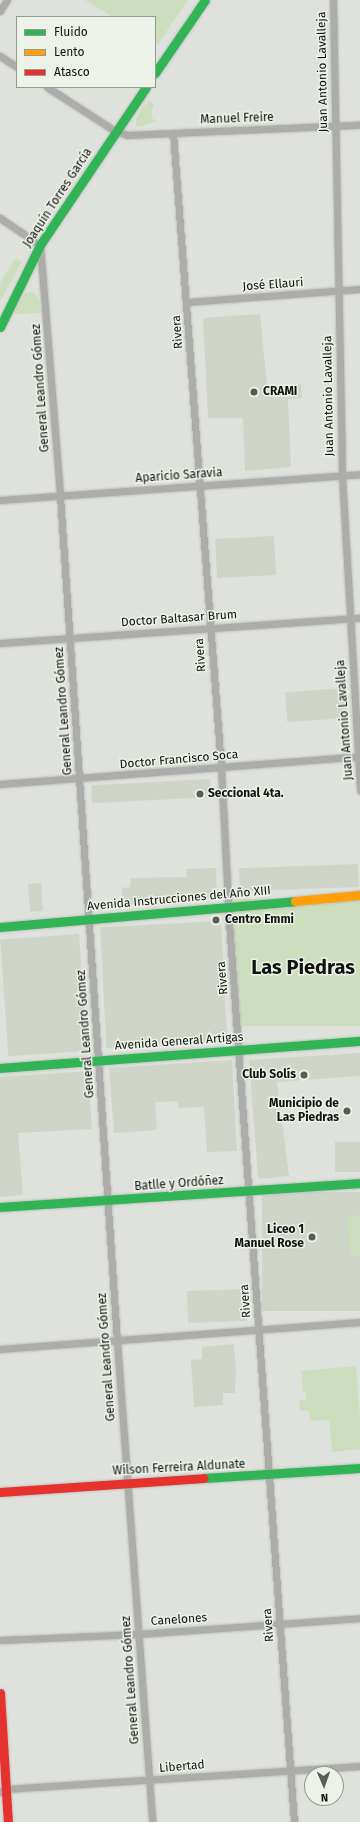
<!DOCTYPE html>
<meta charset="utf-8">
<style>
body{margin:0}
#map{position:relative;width:360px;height:1822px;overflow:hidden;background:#dfe2dc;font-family:"Fira Sans",sans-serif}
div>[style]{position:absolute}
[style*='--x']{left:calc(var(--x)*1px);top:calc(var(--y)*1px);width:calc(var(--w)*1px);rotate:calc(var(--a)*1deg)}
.built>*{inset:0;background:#cfd5c9;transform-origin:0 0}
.green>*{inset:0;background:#cddebe;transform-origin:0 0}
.roads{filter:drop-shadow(0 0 1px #bec0bc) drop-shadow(0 0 1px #bec0bc)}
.street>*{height:7px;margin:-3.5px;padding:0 3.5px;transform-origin:3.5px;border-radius:3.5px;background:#acadab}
.fast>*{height:9px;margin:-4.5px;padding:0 4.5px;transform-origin:4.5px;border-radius:4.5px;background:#30b455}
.slow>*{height:9px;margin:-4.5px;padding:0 4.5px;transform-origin:4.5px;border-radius:4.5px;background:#ff9f0a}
.jam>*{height:9px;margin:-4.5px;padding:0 4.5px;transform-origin:4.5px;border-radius:4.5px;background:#e5322d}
.dots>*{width:11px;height:11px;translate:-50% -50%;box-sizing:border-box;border:2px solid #ecf2e8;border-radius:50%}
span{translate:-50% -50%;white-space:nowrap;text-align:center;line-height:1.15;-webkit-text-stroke:3px #ecf2e8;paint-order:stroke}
.street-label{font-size:12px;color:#111310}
.poi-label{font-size:12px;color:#111310;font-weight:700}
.left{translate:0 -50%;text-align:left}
.right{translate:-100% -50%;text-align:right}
.town-label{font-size:20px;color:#111310;font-weight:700}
.legend{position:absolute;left:16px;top:16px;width:140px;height:72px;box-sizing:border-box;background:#ecf2e8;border:1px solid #949992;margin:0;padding:5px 7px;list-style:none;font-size:12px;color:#111310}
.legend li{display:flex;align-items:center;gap:8px;height:20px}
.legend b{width:20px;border:1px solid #949992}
.north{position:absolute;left:304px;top:1766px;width:40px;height:40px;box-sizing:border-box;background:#ecf2e8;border:1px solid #949992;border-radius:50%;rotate:178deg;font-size:11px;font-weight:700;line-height:16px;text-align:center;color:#111310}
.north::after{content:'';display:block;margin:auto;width:14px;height:18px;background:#595b57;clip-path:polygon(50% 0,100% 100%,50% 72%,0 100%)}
</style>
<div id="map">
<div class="built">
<i style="clip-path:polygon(260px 314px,267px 386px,301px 384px,302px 398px,288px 399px,291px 467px,245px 471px,243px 418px,208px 418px,203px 318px)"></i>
<i style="left:274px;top:536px;width:39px;height:59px;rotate:87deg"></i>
<i style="left:345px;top:688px;width:30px;height:60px;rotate:86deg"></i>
<i style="left:210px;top:779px;width:18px;height:119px;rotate:87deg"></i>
<i style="left:358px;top:864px;width:23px;height:119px;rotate:88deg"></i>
<i style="clip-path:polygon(216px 868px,217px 897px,123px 905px,122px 888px,130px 887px,131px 878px,187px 877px,186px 869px)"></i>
<i style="left:41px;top:883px;width:28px;height:13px;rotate:86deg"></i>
<i style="left:221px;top:921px;width:121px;height:121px;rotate:87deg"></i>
<i style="left:79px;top:934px;width:117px;height:79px;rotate:86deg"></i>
<i style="clip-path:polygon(360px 1053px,360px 1076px,277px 1082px,289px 1176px,261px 1179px,258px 1177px,249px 1060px)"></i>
<i style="clip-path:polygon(232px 1060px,237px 1151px,207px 1152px,204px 1107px,178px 1108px,178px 1101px,155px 1102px,157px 1130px,114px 1133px,109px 1068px)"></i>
<i style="clip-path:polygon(88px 1071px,92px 1129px,18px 1133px,23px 1195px,0 1197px,0 1077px)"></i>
<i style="left:360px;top:1142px;width:30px;height:25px;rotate:90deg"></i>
<i style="left:360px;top:1192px;width:119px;height:98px;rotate:90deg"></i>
<i style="left:246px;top:1289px;width:32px;height:59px;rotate:88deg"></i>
<i style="clip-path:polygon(234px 1344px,236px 1373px,235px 1393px,223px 1393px,223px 1405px,194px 1407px,191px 1360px,202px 1359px,202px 1347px)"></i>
</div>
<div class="green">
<i style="clip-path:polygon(85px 0,188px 0,158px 44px,155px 43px,155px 17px,113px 17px)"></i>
<i style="clip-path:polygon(150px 101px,154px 106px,152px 110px,152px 118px,156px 121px,140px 127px,136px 126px,136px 119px,143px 107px)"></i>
<i style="clip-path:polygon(15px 259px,22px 262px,0 302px,0 283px)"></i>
<i style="clip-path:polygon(33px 292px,38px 297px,42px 313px,13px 314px,25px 293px)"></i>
<i style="left:360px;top:899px;width:127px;height:128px;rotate:90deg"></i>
<i style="clip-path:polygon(360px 1215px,360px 1256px,350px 1256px,348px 1216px)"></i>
<i style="clip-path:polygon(356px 1366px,360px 1416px,360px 1449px,332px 1452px,329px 1420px,310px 1421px,309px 1411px,300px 1411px,299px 1400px,306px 1399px,306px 1392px,303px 1392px,301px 1371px)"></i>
</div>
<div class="roads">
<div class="street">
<i style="--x:333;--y:0;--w:475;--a:88.9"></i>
<i style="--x:342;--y:475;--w:316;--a:86.7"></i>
<i style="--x:0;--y:11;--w:13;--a:-58"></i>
<i style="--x:0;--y:56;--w:20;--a:33"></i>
<i style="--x:47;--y:87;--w:81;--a:32.9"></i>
<i style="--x:115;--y:131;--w:13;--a:18"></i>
<i style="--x:127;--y:135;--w:233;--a:-2.5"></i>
<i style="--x:173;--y:133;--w:636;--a:85.67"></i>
<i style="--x:221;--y:767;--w:155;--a:87"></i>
<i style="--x:229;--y:922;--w:902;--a:85.87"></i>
<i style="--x:0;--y:218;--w:48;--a:34"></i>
<i style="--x:40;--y:245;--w:252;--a:85.4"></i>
<i style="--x:60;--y:496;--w:847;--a:86.14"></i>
<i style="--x:117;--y:1341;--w:482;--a:85.8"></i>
<i style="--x:187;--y:302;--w:173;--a:-4.3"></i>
<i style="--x:0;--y:500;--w:361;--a:-4.1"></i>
<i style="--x:0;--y:643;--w:361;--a:-4"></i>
<i style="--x:0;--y:784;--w:361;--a:-4.4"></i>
<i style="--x:0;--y:1349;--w:361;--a:-4.3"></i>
<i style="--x:0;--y:1640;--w:139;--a:-2.5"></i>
<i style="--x:139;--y:1634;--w:222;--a:-4.1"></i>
<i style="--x:0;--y:1792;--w:6;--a:-31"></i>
<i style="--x:5;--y:1789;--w:356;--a:-3.7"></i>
</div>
<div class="fast">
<i style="--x:155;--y:73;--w:88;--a:-55.6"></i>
<i style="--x:0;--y:327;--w:91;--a:-64"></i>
<i style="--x:40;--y:245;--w:190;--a:-56.1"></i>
<i style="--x:0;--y:927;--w:296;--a:-5"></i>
<i style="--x:0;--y:1068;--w:361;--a:-4.3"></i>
<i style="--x:0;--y:1207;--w:361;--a:-3.8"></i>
<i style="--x:204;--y:1478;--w:156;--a:-3.7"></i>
</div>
<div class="slow">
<i style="--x:295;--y:901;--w:65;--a:-5.3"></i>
</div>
<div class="jam">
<i style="--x:0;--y:1492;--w:204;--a:-3.9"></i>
<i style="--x:0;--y:1693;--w:129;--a:86.5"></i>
</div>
</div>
<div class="dots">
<i style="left:254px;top:392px;background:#595b57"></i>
<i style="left:200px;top:794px;background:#595b57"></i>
<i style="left:216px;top:920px;background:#595b57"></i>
<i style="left:304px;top:1075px;background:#595b57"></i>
<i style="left:347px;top:1111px;background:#595b57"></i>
<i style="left:312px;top:1237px;background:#595b57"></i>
</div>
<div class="street-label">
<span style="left:323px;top:72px;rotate:-91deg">Juan Antonio Lavalleja</span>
<span style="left:237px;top:119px;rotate:-2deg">Manuel Freire</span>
<span style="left:58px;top:198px;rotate:-57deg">Joaquín Torres García</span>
<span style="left:273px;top:285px;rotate:-4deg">José Ellauri</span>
<span style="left:178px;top:332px;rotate:-94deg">Rivera</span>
<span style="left:41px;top:388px;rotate:-94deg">General Leandro Gómez</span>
<span style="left:329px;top:396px;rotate:-91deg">Juan Antonio Lavalleja</span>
<span style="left:179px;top:476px;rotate:-4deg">Aparicio Saravia</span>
<span style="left:179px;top:619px;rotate:-4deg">Doctor Baltasar Brum</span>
<span style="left:201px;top:655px;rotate:-94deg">Rivera</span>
<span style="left:64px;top:711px;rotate:-94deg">General Leandro Gómez</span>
<span style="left:345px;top:720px;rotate:-94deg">Juan Antonio Lavalleja</span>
<span style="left:179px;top:760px;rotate:-5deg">Doctor Francisco Soca</span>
<span style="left:179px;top:899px;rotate:-5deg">Avenida Instrucciones del Año XIII</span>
<span style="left:223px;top:978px;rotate:-95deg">Rivera</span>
<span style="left:86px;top:1034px;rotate:-94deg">General Leandro Gómez</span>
<span style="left:179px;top:1042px;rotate:-4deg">Avenida General Artigas</span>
<span style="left:179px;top:1184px;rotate:-4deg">Batlle y Ordóñez</span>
<span style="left:246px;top:1301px;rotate:-94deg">Rivera</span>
<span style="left:107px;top:1357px;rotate:-94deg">General Leandro Gómez</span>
<span style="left:179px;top:1468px;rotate:-3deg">Wilson Ferreira Aldunate</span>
<span style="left:179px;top:1620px;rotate:-4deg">Canelones</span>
<span style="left:269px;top:1625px;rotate:-94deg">Rivera</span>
<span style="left:131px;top:1680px;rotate:-94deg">General Leandro Gómez</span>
<span style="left:182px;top:1767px;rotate:-5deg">Libertad</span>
</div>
<div class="poi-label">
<span class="left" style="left:263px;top:392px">CRAMI</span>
<span class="left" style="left:208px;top:794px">Seccional 4ta.</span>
<span class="left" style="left:225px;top:920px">Centro Emmi</span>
<span class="right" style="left:296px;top:1075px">Club Solís</span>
<span class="right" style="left:339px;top:1111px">Municipio de<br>Las Piedras</span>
<span class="right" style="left:304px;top:1237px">Liceo 1<br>Manuel Rose</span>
</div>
<div class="town-label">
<span style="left:303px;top:967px">Las Piedras</span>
</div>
<ul class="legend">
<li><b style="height:5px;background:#30b455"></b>Fluido</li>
<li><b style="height:5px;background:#ff9f0a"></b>Lento</li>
<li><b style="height:5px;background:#e5322d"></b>Atasco</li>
</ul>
<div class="north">N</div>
</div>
